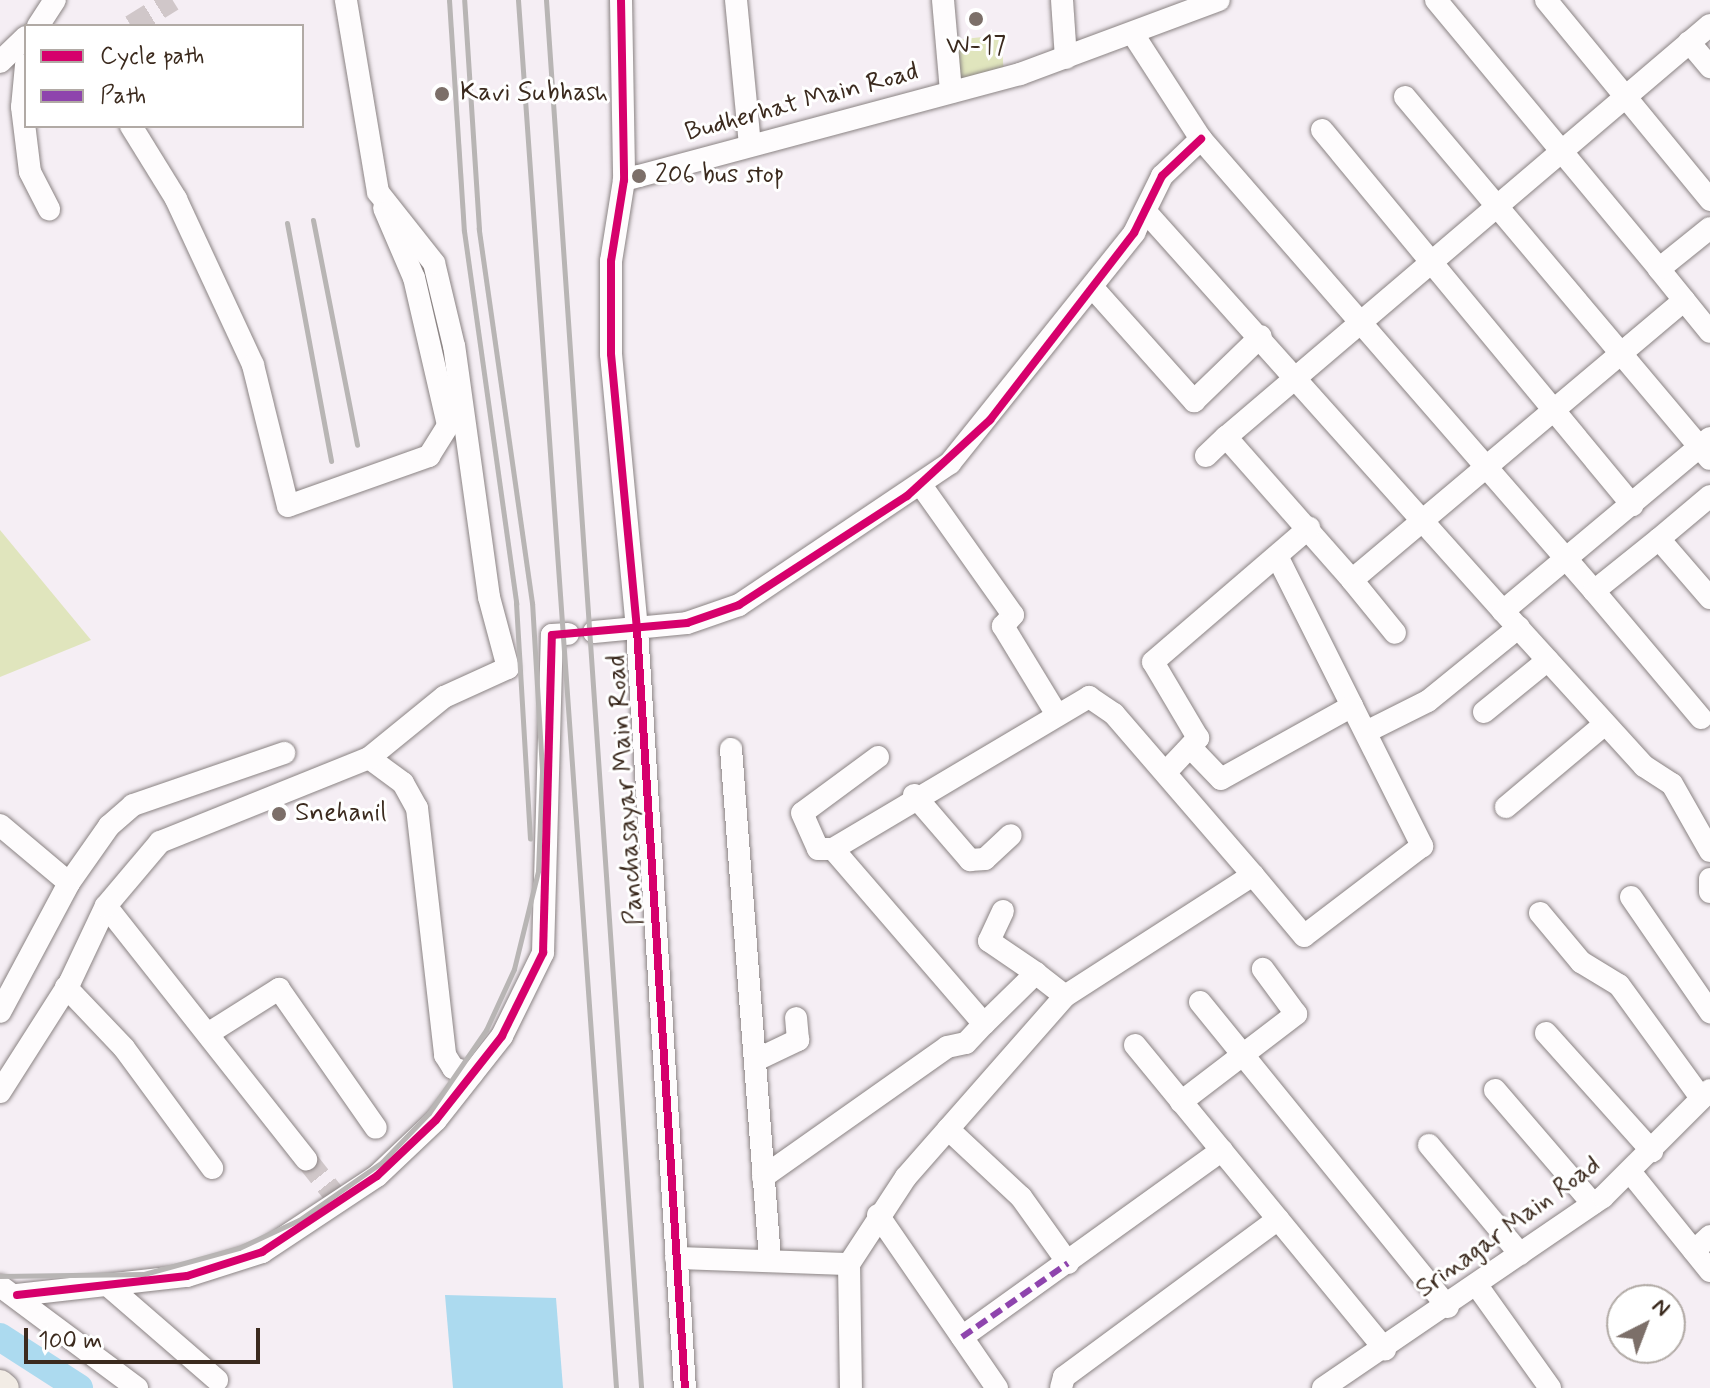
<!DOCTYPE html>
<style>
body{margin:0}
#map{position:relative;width:1710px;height:1388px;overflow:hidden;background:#f5eef4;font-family:Mynerve,sans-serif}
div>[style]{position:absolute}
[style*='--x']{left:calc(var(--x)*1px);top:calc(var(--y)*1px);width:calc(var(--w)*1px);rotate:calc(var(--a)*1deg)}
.green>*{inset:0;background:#e0e5bd}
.water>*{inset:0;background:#acdaef}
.river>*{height:28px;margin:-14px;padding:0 14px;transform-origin:14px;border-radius:14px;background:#acdaef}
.minor-tunnel>*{height:22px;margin-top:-11px;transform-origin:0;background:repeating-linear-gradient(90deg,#d0c7c9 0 22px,transparent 0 33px)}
.roads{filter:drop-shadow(0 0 2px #8a8383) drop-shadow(0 0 2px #8a8383)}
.minor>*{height:22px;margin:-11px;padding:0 11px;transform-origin:11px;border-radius:11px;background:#fefcfd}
.major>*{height:28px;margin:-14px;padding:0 14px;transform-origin:14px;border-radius:14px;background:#f2ece5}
.rail>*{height:5px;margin:-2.5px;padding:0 2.5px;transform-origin:2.5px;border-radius:2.5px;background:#b8b5b4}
.quiet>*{height:6px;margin-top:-3px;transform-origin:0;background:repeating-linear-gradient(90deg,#8e44ad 0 12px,transparent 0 18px)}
.cycleway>*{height:8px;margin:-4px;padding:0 4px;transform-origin:4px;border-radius:4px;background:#d6006c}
.dots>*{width:22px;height:22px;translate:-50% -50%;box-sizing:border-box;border:4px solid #fff;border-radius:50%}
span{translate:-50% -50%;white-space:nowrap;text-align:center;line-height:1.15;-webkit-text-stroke:6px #fff;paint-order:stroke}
.poi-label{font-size:26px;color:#3b2a1e}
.left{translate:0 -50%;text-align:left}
.street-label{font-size:26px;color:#3b2a1e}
.legend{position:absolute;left:24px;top:24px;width:280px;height:104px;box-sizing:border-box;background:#fff;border:2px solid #b1aaa5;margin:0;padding:10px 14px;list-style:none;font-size:24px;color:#3b2a1e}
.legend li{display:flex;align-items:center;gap:16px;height:40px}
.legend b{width:40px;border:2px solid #b1aaa5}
.north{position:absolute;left:1606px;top:1284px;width:80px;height:80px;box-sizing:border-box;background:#fff;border:2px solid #b1aaa5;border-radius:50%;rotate:42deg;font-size:22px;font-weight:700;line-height:32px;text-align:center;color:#3b2a1e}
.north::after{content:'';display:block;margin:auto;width:28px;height:36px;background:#7c6f69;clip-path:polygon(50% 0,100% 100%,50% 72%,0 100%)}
.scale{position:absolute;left:24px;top:1328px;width:236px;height:36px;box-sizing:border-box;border:4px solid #3b2a1e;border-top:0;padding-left:10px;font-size:24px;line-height:28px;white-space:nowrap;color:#3b2a1e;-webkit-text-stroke:6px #fff;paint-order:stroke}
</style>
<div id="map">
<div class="green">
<i style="clip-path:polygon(1001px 35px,1004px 74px,955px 87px,955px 40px)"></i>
<i style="clip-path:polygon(0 530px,91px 640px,0 677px)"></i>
</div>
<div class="water">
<i style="clip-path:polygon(445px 1295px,556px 1298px,563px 1388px,453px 1388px)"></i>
</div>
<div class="river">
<i style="--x:0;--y:1337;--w:94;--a:32.8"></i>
</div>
<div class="minor-tunnel">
<i style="--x:131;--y:26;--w:49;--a:-31.8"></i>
<i style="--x:306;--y:1159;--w:55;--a:51.7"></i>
</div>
<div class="roads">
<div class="minor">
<i style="--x:621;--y:0;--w:180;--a:89"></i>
<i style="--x:624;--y:180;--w:82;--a:99.1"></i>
<i style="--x:611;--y:261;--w:93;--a:90"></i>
<i style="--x:611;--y:354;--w:277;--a:84.6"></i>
<i style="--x:637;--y:630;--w:760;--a:86.38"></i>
<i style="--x:736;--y:0;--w:146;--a:84.5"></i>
<i style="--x:943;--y:0;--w:92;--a:85"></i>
<i style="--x:1062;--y:0;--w:58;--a:86.1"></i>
<i style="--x:1436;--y:0;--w:349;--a:50.3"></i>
<i style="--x:1546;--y:0;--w:259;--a:50.6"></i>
<i style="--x:1710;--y:25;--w:636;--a:139.59"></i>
<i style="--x:1226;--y:437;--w:191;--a:48.6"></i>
<i style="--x:1352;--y:580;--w:434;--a:-40.1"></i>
<i style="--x:1684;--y:300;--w:40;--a:-129"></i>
<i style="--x:1659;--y:269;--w:65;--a:-38.8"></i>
<i style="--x:38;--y:26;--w:31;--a:-57"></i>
<i style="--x:1133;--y:34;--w:125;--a:57.1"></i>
<i style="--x:1201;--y:139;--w:599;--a:48.99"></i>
<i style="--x:1594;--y:591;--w:83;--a:-38.7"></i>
<i style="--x:1689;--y:42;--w:33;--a:50"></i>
<i style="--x:0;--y:62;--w:36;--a:-44"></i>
<i style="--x:26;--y:65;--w:42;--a:95.4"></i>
<i style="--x:22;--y:107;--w:65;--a:83"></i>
<i style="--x:30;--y:172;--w:42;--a:62.8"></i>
<i style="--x:1405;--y:97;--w:473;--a:49.9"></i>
<i style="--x:131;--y:126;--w:86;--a:58.3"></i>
<i style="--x:176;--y:199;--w:183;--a:65.1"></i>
<i style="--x:253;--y:365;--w:145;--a:76.1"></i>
<i style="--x:288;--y:506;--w:150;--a:-19.5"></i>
<i style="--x:429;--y:456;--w:36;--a:-58"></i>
<i style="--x:448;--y:425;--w:151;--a:-103"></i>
<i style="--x:414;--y:278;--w:76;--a:-113.2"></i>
<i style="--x:1322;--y:130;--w:487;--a:50.4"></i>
<i style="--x:624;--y:180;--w:410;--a:-15"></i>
<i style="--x:1020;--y:74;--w:212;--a:-20.4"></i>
<i style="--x:1146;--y:212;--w:535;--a:48.18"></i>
<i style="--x:1093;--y:288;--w:152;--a:48.2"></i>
<i style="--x:1194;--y:401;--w:93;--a:-44.1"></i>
<i style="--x:1684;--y:300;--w:41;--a:50.9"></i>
<i style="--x:1710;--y:438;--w:270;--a:140.1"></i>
<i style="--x:1503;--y:611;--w:210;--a:47.7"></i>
<i style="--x:1644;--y:766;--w:33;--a:33"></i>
<i style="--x:1672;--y:784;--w:77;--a:60.4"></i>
<i style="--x:1206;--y:456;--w:28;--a:-44"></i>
<i style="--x:921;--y:485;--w:159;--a:54.7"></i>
<i style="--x:1013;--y:615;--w:15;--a:132"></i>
<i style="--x:1003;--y:626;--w:102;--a:58.7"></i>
<i style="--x:1710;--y:496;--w:67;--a:139.9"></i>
<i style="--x:1659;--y:539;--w:78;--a:49.2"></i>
<i style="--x:1277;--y:556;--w:168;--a:63.4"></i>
<i style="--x:1352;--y:580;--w:68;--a:50.9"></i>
<i style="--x:1594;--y:591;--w:166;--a:49.9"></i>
<i style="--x:594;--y:632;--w:93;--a:-5.5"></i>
<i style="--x:687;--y:623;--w:55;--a:-19.1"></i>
<i style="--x:739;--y:605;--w:254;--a:-33.9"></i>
<i style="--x:950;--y:463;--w:295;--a:-51.3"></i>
<i style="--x:1134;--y:233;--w:64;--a:-63.8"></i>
<i style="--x:1162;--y:176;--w:54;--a:-43.5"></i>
<i style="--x:1484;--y:712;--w:82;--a:-39.1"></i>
<i style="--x:1366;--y:732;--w:69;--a:-26.6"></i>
<i style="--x:1428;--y:701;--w:117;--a:-39.1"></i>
<i style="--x:731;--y:749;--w:511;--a:85.63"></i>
<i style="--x:1193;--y:750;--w:40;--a:46"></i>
<i style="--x:1221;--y:779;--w:150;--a:-29.1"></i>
<i style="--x:1352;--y:706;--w:157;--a:63.4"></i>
<i style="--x:1422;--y:846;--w:148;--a:142.7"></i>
<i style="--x:1304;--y:936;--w:80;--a:-129.9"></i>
<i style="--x:878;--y:757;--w:94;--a:143.6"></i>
<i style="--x:802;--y:813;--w:39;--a:66"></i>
<i style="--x:818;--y:849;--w:15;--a:0"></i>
<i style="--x:833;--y:849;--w:298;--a:-30.7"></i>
<i style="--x:1089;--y:697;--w:30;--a:34"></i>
<i style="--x:1114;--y:714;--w:213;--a:49.2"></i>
<i style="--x:1253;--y:875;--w:224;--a:147.2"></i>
<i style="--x:369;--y:758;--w:42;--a:36.3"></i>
<i style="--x:403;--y:783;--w:29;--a:61"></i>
<i style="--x:417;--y:808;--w:249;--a:83.5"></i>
<i style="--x:445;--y:1055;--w:15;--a:58"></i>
<i style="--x:453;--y:1068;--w:20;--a:18"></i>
<i style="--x:1166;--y:772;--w:47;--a:-46.7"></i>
<i style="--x:1198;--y:738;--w:88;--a:-120.6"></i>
<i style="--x:1153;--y:662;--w:206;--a:-40.7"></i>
<i style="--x:914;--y:795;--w:86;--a:49.3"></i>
<i style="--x:970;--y:860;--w:15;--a:-4"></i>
<i style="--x:985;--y:859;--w:35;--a:-43"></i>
<i style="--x:1506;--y:807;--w:129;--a:-40"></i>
<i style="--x:0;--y:825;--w:90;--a:40"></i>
<i style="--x:69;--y:883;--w:146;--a:118.1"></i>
<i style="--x:1710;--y:879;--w:13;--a:90"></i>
<i style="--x:69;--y:883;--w:70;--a:-54.9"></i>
<i style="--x:109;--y:826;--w:32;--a:-41"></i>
<i style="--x:133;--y:805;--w:160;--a:-19"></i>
<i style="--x:1631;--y:897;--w:140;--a:55.5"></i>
<i style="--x:106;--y:906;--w:323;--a:51.7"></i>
<i style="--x:1003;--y:911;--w:33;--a:115"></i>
<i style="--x:989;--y:941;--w:57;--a:34.2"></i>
<i style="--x:1540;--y:913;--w:64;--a:50.1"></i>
<i style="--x:1581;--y:962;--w:44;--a:31.2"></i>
<i style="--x:1619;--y:985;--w:140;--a:54"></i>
<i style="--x:66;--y:987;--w:84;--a:46.4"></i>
<i style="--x:124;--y:1048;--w:149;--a:53.7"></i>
<i style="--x:1200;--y:1002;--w:393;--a:50.9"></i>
<i style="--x:209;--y:1033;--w:83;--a:-32.2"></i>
<i style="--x:279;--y:989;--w:169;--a:55.1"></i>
<i style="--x:1546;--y:1033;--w:159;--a:48.1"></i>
<i style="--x:1135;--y:1045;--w:394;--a:50.6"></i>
<i style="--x:756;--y:1060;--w:47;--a:-25.5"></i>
<i style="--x:798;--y:1040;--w:22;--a:-95"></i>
<i style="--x:1495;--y:1090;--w:150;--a:49.3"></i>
<i style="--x:0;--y:1092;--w:130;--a:-57.5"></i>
<i style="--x:70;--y:982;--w:84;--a:-64.7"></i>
<i style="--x:106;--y:906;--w:84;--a:-49.8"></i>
<i style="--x:160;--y:842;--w:225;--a:-21.9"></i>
<i style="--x:369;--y:758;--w:97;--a:-39.1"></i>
<i style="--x:444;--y:697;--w:70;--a:-24.4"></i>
<i style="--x:508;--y:668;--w:73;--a:-105"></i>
<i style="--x:489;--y:597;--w:253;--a:-97.9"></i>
<i style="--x:454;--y:346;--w:85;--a:-103.5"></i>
<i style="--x:434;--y:263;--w:90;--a:-128.3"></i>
<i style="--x:378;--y:192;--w:195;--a:-99.5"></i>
<i style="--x:1181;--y:1102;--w:145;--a:-37.4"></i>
<i style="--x:1296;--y:1014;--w:56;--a:-126.3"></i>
<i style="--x:948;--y:1129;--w:100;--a:43"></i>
<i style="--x:1021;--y:1197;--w:81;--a:54.5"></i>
<i style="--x:1429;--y:1145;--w:142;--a:50.1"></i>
<i style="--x:1631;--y:1173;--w:126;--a:51.1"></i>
<i style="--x:763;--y:1177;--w:225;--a:-35.2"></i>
<i style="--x:947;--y:1047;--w:19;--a:-12"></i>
<i style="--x:966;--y:1043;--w:26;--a:-47"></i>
<i style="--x:984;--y:1024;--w:231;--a:-130.8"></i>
<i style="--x:878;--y:1215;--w:210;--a:55.5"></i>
<i style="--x:1694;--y:1251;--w:22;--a:-43"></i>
<i style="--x:676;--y:1258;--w:173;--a:2"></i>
<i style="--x:849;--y:1264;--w:124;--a:89.1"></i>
<i style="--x:849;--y:1264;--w:104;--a:-56.8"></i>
<i style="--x:906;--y:1177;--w:241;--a:-48.7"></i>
<i style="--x:1065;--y:996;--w:37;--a:-142"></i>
<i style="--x:1036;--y:973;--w:73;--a:135.6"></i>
<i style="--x:0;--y:1286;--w:171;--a:36.7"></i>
<i style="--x:1478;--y:1287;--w:124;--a:54.5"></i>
<i style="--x:112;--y:1289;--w:139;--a:40.9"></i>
<i style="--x:17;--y:1295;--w:171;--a:-6.4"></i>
<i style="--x:187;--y:1276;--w:79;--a:-17.7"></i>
<i style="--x:262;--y:1252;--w:138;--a:-33.5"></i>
<i style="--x:377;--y:1176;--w:81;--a:-43.5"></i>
<i style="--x:436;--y:1120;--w:107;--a:-51.8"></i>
<i style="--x:502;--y:1036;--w:93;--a:-63.7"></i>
<i style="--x:543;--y:953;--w:318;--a:-88.4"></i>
<i style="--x:552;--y:635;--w:16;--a:-4"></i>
<i style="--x:962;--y:1337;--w:320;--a:-35.7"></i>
<i style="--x:1061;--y:1388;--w:11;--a:-75"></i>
<i style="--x:1064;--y:1377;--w:266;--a:-36.4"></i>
<i style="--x:1323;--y:1388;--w:339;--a:-34.3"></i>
<i style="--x:1603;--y:1197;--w:151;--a:-45"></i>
</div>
<div class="major">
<i style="--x:0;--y:1384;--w:6;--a:39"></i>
</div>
</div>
<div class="rail">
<i style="--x:449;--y:0;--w:231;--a:86.3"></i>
<i style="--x:464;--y:231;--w:376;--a:82"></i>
<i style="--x:516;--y:603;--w:236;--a:86.6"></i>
<i style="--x:518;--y:0;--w:1391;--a:85.96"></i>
<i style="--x:546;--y:0;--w:1391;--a:86.08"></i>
<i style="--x:313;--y:220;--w:229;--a:78.9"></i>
<i style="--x:287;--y:223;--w:242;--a:79.5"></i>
<i style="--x:0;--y:1276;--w:144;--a:-0.8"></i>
<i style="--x:144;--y:1274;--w:98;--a:-15.3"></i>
<i style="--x:239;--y:1248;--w:66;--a:-25"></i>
<i style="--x:299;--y:1220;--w:101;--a:-34.9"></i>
<i style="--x:382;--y:1162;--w:68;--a:-46.2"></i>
<i style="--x:429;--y:1113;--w:101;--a:-55.5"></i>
<i style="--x:486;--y:1030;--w:67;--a:-65.3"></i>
<i style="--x:514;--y:969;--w:101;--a:-76.2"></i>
<i style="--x:538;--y:871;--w:101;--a:-87.7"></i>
<i style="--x:542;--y:770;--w:167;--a:-93.4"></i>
<i style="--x:532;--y:603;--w:378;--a:-98.1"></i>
<i style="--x:479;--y:229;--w:229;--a:-93.7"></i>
</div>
<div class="quiet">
<i style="--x:962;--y:1337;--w:129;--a:-34.9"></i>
</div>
<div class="cycleway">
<i style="--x:621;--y:0;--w:180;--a:89"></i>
<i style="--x:624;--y:180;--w:82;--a:99.1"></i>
<i style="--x:611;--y:261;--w:93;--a:90"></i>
<i style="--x:611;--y:354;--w:277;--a:84.6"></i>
<i style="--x:637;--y:630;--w:760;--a:86.38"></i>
<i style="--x:17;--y:1295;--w:171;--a:-6.4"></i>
<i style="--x:187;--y:1276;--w:79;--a:-17.7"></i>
<i style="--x:262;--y:1252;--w:138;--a:-33.5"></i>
<i style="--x:377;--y:1176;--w:81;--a:-43.5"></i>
<i style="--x:436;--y:1120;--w:107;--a:-51.8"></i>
<i style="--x:502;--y:1036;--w:93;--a:-63.7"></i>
<i style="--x:543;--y:953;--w:318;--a:-88.4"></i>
<i style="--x:552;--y:635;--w:136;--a:-5.1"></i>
<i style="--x:687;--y:623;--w:55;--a:-19.1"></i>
<i style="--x:739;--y:605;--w:200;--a:-33"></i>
<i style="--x:907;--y:496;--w:113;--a:-42.5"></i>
<i style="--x:990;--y:420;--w:236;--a:-52.4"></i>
<i style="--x:1134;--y:233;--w:64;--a:-63.8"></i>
<i style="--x:1162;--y:176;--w:54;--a:-43.5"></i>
</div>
<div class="dots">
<i style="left:976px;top:19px;background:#7c6f69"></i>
<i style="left:442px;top:94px;background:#7c6f69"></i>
<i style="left:639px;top:176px;background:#7c6f69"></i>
<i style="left:279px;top:814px;background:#7c6f69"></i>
</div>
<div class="poi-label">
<span style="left:976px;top:47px">W-17</span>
<span class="left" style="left:460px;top:94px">Kavi Subhash</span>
<span class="left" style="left:655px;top:176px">206 bus stop</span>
<span class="left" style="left:295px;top:814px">Snehanil</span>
</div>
<div class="street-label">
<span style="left:802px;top:103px;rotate:-15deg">Budherhat Main Road</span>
<span style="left:627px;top:790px;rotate:-94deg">Panchasayar Main Road</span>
<span style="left:1509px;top:1228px;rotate:-36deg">Srinagar Main Road</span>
</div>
<ul class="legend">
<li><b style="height:10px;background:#d6006c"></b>Cycle path</li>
<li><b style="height:10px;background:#8e44ad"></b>Path</li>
</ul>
<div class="north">N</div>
<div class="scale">100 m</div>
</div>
